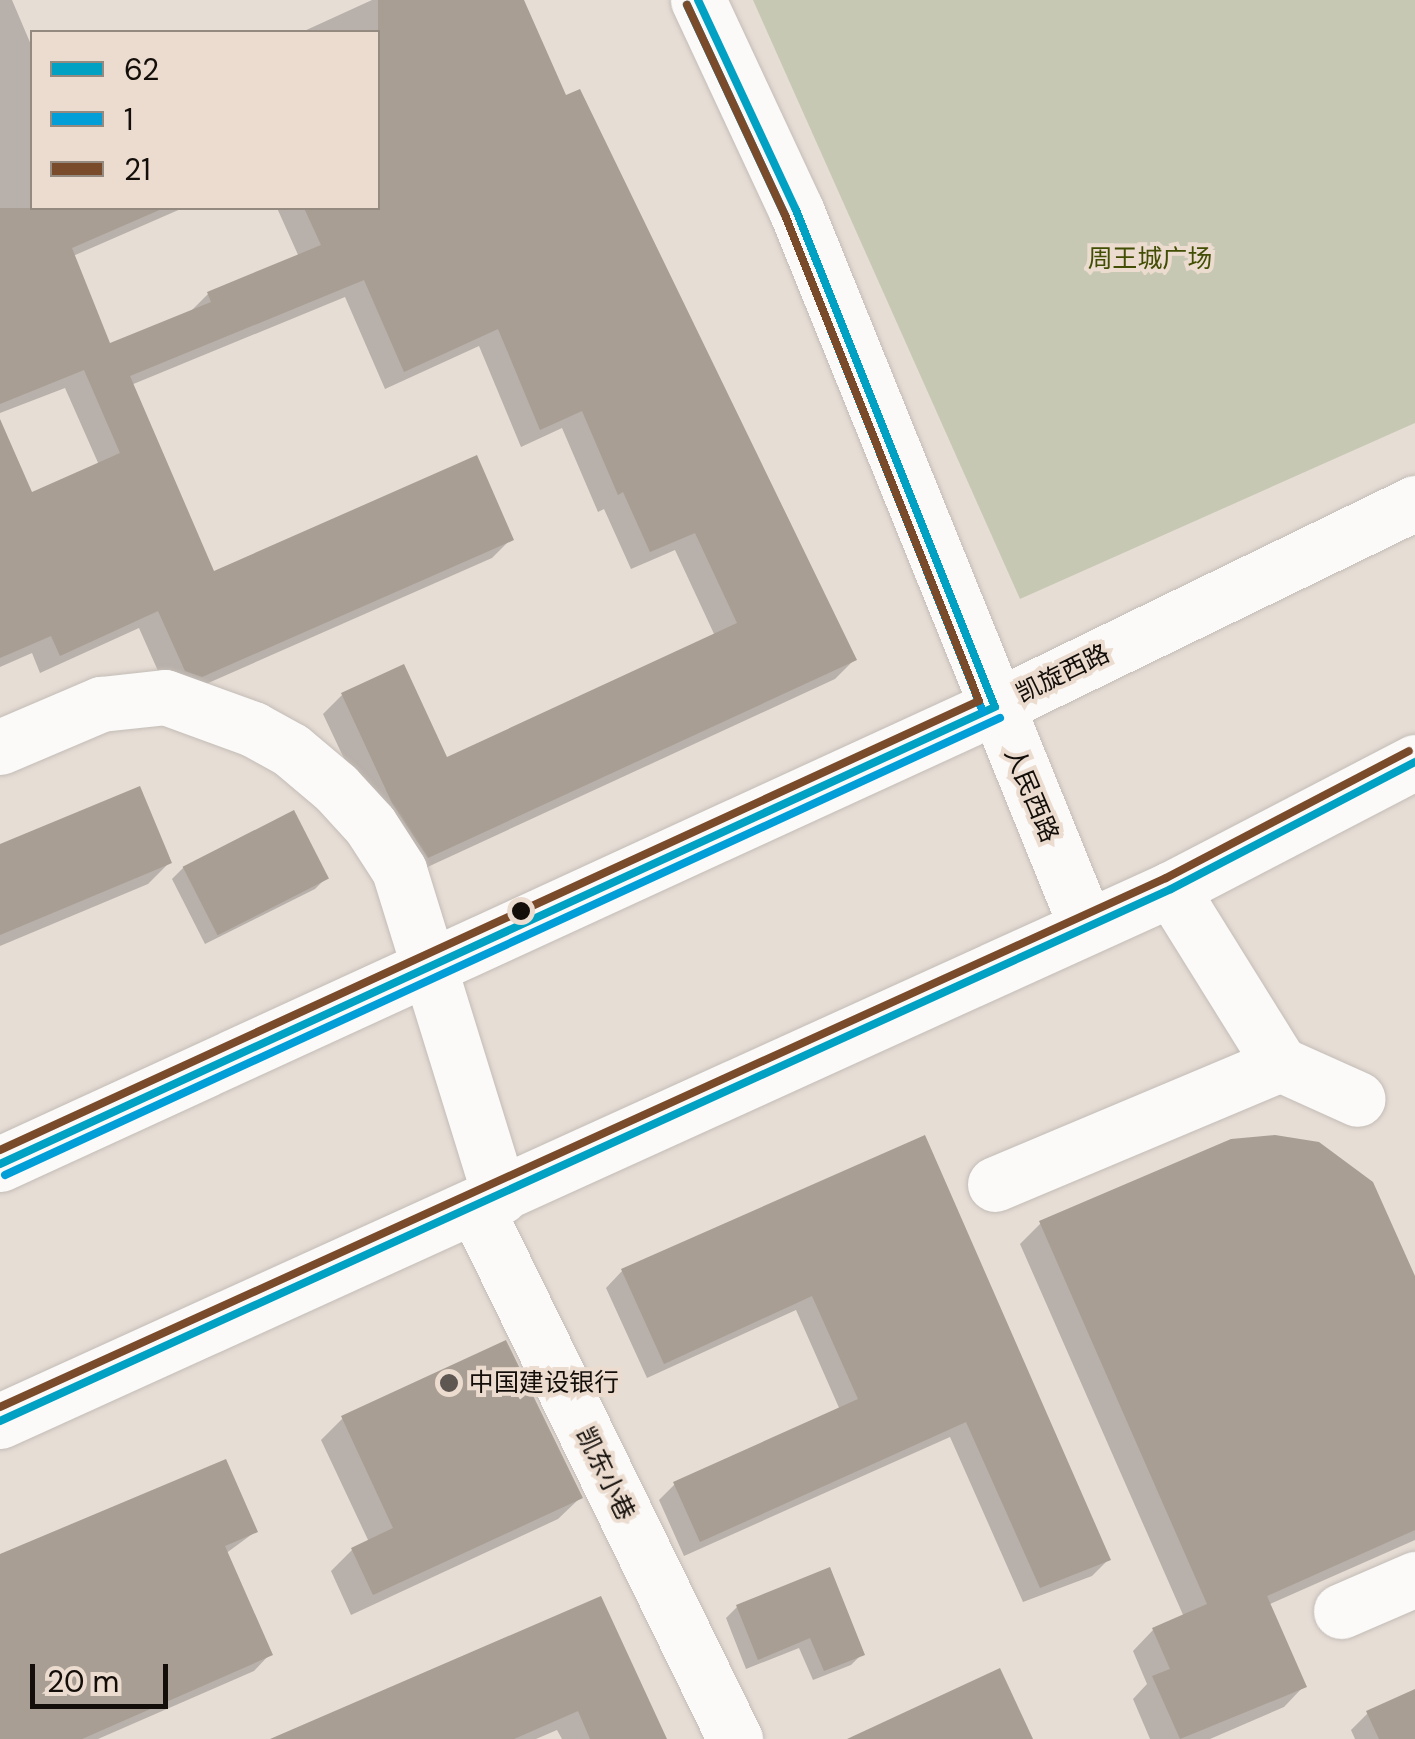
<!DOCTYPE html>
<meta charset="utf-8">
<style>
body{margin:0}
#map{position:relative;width:1415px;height:1739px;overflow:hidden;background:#e6ddd5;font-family:"DM Sans","Noto Sans SC",sans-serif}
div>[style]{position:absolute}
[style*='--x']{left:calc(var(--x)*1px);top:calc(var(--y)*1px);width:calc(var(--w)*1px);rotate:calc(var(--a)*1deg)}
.green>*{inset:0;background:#c7c8b3}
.shadow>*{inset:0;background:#0003}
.building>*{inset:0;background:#a89e94;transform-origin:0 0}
.roads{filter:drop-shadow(0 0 2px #c3bcb6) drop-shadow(0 0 2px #c3bcb6)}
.minor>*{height:55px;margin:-27.5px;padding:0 27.5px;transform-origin:27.5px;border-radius:27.5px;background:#fbfaf9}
.major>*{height:55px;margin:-27.5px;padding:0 27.5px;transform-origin:27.5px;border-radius:27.5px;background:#fbfaf9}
.bus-1>*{height:8px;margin:-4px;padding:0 4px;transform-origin:4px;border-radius:4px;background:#01a1c4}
.bus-2>*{height:8px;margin:-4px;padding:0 4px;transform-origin:4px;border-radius:4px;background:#029ed8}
.bus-3>*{height:8px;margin:-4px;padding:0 4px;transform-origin:4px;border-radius:4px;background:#7a4b2a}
.dots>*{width:28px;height:28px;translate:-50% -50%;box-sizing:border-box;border:5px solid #ecdccf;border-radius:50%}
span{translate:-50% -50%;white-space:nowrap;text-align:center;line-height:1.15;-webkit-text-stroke:8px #ecdccf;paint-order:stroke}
.park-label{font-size:25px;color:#414e04}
.street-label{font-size:25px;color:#130e0a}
.poi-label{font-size:25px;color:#130e0a}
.left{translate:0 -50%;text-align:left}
.legend{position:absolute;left:30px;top:30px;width:350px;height:180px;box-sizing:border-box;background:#ecdccf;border:2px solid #958a80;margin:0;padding:12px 18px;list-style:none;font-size:30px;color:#130e0a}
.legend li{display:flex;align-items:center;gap:20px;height:50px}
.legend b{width:50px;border:2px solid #958a80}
.scale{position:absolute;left:30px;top:1664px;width:138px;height:45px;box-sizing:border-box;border:5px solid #130e0a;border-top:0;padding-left:12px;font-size:30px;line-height:35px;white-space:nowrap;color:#130e0a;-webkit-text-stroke:8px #ecdccf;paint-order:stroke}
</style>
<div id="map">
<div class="green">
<i style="clip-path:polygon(753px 0,1415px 0,1415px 423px,1020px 599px)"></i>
</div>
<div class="shadow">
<i style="clip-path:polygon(0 0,12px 0,32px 47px,32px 208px,183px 208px,73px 256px,108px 346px,189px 313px,208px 294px,299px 257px,277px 208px,378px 208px,378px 32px,302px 32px,372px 0,521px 0,565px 98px,854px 660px,835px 679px,408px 876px,374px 822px,323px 714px,342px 695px,446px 761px,715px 636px,675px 550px,631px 569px,604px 509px,598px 512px,562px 428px,521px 447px,479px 346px,385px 389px,345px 297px,131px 385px,213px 574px,511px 539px,492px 558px,181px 695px,166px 689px,139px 628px,40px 673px,32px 653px,0 667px,0 425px,31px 495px,99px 465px,65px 388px,0 413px)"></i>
<i style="clip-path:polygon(0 846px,169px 863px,148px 884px,0 946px)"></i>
<i style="clip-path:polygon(183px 868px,326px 878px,315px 889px,205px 944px,172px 879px)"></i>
<i style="clip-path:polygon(924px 1138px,1108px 1560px,1092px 1576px,1023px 1602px,950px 1437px,684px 1556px,659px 1500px,675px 1484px,840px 1410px,796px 1310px,647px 1378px,606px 1288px,622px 1271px)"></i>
<i style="clip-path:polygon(1041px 1223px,1415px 1283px,1415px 1540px,1268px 1605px,1304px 1686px,1284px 1707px,1210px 1739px,1150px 1739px,1133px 1699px,1147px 1684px,1133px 1651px,1153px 1630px,1184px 1617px,1020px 1244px)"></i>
<i style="clip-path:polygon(343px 1418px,580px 1498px,558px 1519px,351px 1615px,331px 1571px,352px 1550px,369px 1542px,321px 1440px)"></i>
<i style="clip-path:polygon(255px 1532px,225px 1554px,270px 1654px,254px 1671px,98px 1739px,0 1739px,0 1557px)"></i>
<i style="clip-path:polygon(600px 1600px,664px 1739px,562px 1739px,557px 1730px,536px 1739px,277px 1739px)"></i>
<i style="clip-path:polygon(737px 1607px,862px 1654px,851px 1665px,813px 1680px,799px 1648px,746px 1669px,726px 1618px)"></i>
<i style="clip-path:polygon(1415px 1692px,1415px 1739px,1355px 1739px,1351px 1730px,1368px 1713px)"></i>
</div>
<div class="building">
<i style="clip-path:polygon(378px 0,524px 0,566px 95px,580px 89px,857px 660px,428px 858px,392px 803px,341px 693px,404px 664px,447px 757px,737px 623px,695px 533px,650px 552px,623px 492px,618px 495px,582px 411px,540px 430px,498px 329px,404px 372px,364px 280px,130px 376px,214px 571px,477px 455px,514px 540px,202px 677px,185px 671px,158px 611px,60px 656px,51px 636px,0 658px,0 419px,32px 492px,120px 453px,84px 370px,0 404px,0 208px,164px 208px,72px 248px,110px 343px,211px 302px,207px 292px,321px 245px,304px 208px,378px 208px)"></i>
<i style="clip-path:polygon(140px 786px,172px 863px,0 935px,0 844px)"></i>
<i style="left:294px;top:810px;width:77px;height:125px;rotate:63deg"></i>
<i style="clip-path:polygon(925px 1135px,1111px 1560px,1040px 1588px,966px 1422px,700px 1542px,673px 1482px,858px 1399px,812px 1296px,664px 1364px,621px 1269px)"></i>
<i style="clip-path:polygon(1275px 1135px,1319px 1142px,1373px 1182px,1415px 1276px,1415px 1530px,1267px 1596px,1307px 1687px,1180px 1739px,1152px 1676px,1170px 1669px,1152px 1628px,1207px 1604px,1039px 1221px,1231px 1139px)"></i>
<i style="clip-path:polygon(506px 1340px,583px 1498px,373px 1595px,351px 1548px,393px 1528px,341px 1416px)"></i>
<i style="clip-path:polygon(226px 1459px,258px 1532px,225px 1546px,273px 1655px,82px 1739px,0 1739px,0 1554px)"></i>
<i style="clip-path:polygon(830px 1567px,865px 1655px,824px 1671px,810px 1638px,758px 1660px,736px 1605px)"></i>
<i style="clip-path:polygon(601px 1596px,667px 1739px,590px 1739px,578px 1711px,514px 1739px,270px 1739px)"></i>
<i style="clip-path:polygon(1000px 1668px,1033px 1739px,847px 1739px)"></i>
<i style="clip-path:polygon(1415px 1689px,1415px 1739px,1379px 1739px,1366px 1711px)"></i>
</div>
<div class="roads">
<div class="minor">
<i style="--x:0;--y:747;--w:110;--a:-23.1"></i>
<i style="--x:101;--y:704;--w:64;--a:-6.2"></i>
<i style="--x:165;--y:697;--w:94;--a:20"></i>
<i style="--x:253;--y:729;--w:43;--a:28.9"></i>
<i style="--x:291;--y:750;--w:59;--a:40.2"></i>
<i style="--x:336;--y:788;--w:50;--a:47.4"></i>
<i style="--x:370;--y:825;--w:54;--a:57.2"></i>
<i style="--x:399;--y:870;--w:342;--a:72.8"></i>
<i style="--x:1171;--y:889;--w:206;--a:58.1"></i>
<i style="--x:995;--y:1184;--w:309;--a:-22.8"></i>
<i style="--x:1280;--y:1064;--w:85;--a:24.2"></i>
<i style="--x:476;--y:1208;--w:591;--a:64"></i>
<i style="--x:1341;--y:1611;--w:81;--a:-23.4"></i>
</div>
<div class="major">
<i style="--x:698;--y:0;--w:232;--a:65"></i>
<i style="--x:796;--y:210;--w:772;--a:67.95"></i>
<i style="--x:0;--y:1164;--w:1095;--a:-24.67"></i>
<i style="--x:995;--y:707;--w:467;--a:-25.9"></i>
<i style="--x:0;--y:1421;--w:1286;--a:-24.43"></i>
<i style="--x:1171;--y:889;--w:275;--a:-27.5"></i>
</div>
</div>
<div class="bus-1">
<i style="--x:698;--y:0;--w:232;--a:65"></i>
<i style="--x:796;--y:210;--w:535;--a:68.18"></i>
<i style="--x:0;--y:1164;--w:1095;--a:-24.67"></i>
<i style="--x:0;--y:1421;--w:1286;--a:-24.43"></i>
<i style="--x:1171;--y:889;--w:275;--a:-27.5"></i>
</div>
<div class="bus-2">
<i style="--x:687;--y:5;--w:232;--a:65"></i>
<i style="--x:785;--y:215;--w:535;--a:68.28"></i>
<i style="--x:5;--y:1175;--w:1095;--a:-24.67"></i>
</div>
<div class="bus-3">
<i style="--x:0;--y:1150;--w:1077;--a:-24.64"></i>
<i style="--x:979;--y:701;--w:523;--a:-111.76"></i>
<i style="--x:785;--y:215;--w:232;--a:-115"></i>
<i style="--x:0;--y:1407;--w:1280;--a:-24.4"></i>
<i style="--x:1166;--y:878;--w:274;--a:-27.6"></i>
</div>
<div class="dots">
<i style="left:521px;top:911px;background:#130e0a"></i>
<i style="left:449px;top:1383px;background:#5d5651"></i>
</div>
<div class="park-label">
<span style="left:1150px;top:259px">周王城广场</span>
</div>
<div class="street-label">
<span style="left:1063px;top:674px;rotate:-26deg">凯旋西路</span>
<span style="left:1031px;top:795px;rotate:67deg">人民西路</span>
<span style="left:605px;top:1474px;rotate:64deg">凯东小巷</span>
</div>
<div class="poi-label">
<span class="left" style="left:469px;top:1383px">中国建设银行</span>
</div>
<ul class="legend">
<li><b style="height:12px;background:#01a1c4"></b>62</li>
<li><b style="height:12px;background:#029ed8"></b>1</li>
<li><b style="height:12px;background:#7a4b2a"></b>21</li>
</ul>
<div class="scale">20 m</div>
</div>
